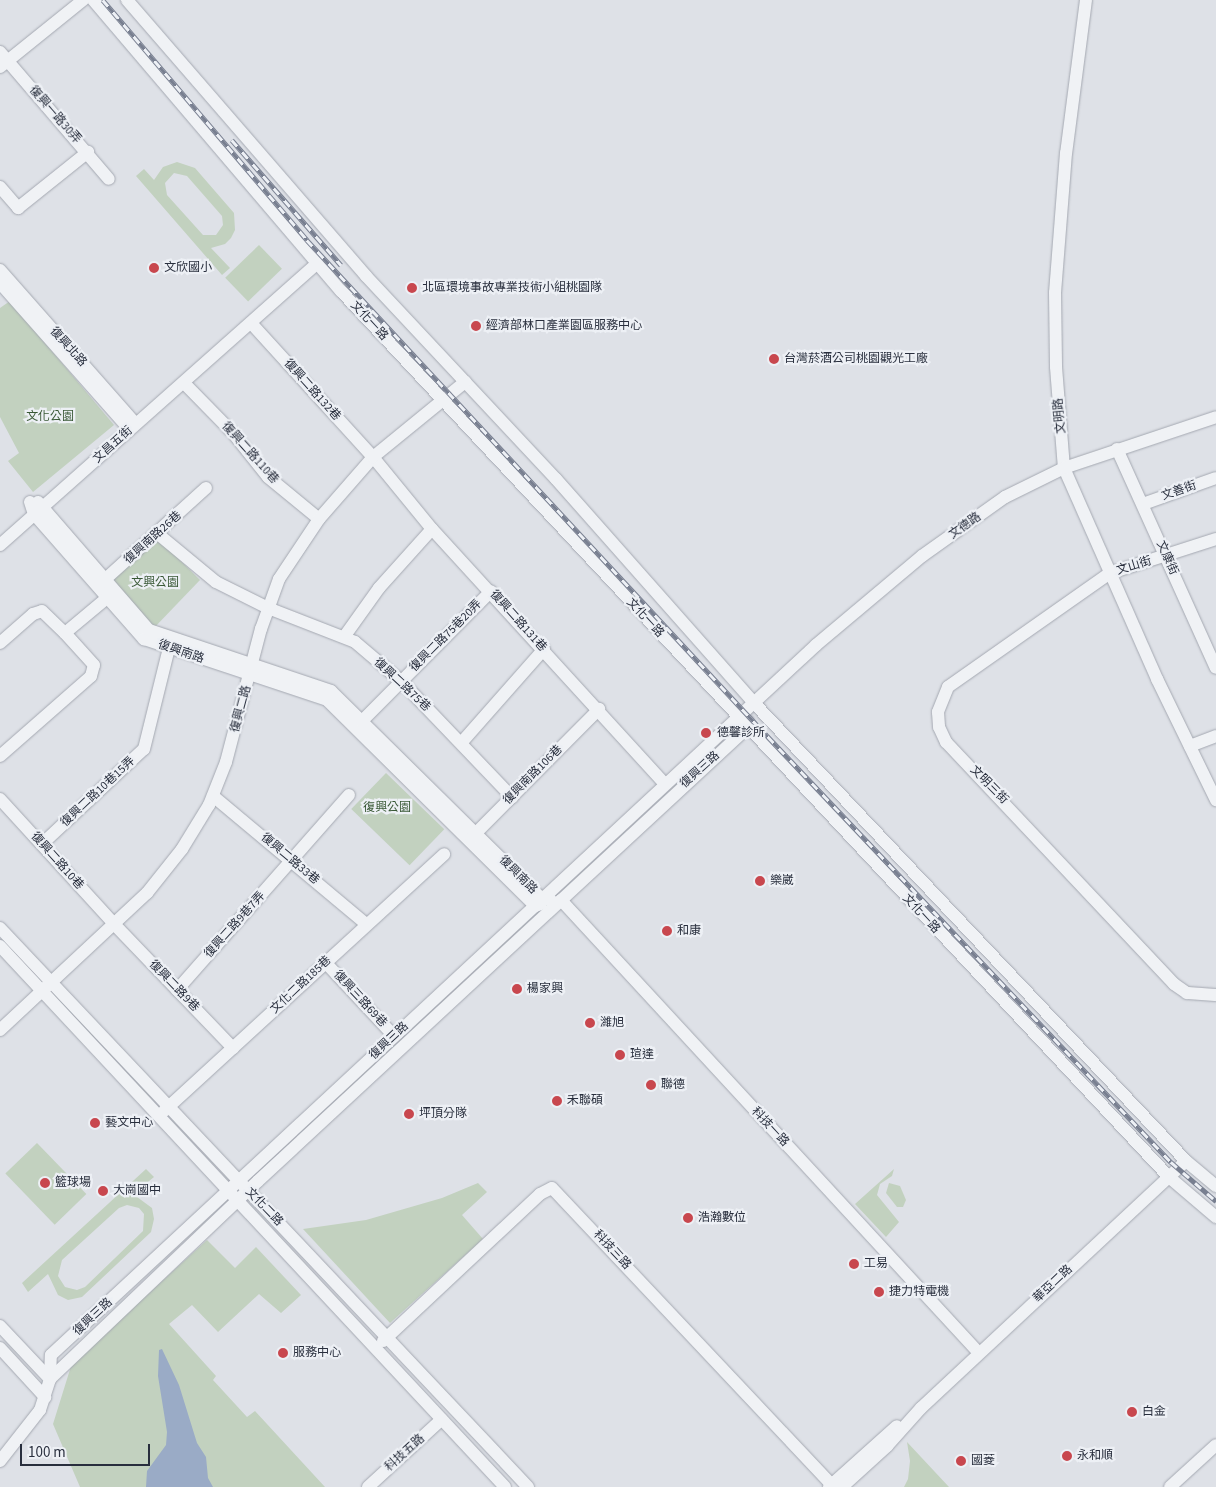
<!DOCTYPE html>
<meta charset="utf-8">
<style>
body{margin:0}
#map{position:relative;width:1216px;height:1487px;overflow:hidden;background:#dee1e7;font-family:"Source Sans 3","Noto Sans TC",sans-serif}
div>[style]{position:absolute}
[style*='--x']{left:calc(var(--x)*1px);top:calc(var(--y)*1px);width:calc(var(--w)*1px);rotate:calc(var(--a)*1deg)}
.green>*{inset:0;background:#c2d1bf;transform-origin:0 0}
.water>*{inset:0;background:#9aabc6}
.roads{filter:drop-shadow(0 0 1px #a4a8b1) drop-shadow(0 0 1px #a4a8b1)}
.minor>*{height:12px;margin:-6px;padding:0 6px;transform-origin:6px;border-radius:6px;background:#f0f2f5}
.rail>*{height:4.5px;margin-top:-2.25px;transform-origin:0;background:repeating-linear-gradient(90deg,#edf0f5 0 8px,#787f90 0 16px);box-sizing:border-box;border-block:1px solid #787f90}
.dots>*{width:14px;height:14px;translate:-50% -50%;box-sizing:border-box;border:2px solid #edf0f5;border-radius:50%}
span{translate:-50% -50%;white-space:nowrap;text-align:center;line-height:1.15;-webkit-text-stroke:4.5px #edf0f5;paint-order:stroke}
.street-label{font-size:12px;color:#282e3d}
.poi-label{font-size:12px;color:#282e3d}
.left{translate:0 -50%;text-align:left}
.park-label{font-size:12px;color:#395836}
.scale{position:absolute;left:20px;top:1444px;width:130px;height:22px;box-sizing:border-box;border:2px solid #282e3d;border-top:0;padding-left:6px;font-size:15px;line-height:18px;white-space:nowrap;color:#282e3d;-webkit-text-stroke:4px #edf0f5;paint-order:stroke}
</style>
<div id="map">
<div class="green">
<i style="clip-path:polygon(evenodd,177px 162px,195px 168px,234px 213px,235px 230px,231px 238px,225px 244px,211px 248px,230px 268px,222px 275px,136px 176px,144px 169px,154px 180px,163px 167px,177px 162px,174px 173px,187px 176px,222px 216px,223px 225px,216px 235px,203px 235px,167px 195px,165px 183px,174px 173px)"></i>
<i style="left:259px;top:245px;width:33px;height:47px;rotate:46deg"></i>
<i style="clip-path:polygon(10px 301px,114px 425px,33px 492px,8px 461px,19px 453px,0 417px,0 308px)"></i>
<i style="clip-path:polygon(159px 539px,200px 580px,153px 629px,111px 579px)"></i>
<i style="left:386px;top:773px;width:81px;height:50px;rotate:44deg"></i>
<i style="left:37px;top:1143px;width:71px;height:44px;rotate:46deg"></i>
<i style="clip-path:polygon(evenodd,146px 1169px,154px 1177px,133px 1194px,152px 1208px,154px 1219px,151px 1232px,82px 1297px,68px 1300px,58px 1295px,48px 1274px,28px 1292px,22px 1283px,146px 1169px,127px 1205px,139px 1208px,144px 1214px,143px 1231px,85px 1287px,77px 1290px,65px 1287px,58px 1276px,62px 1260px,119px 1208px,127px 1205px)"></i>
<i style="clip-path:polygon(894px 1169px,892px 1176px,880px 1184px,877px 1195px,899px 1222px,886px 1237px,855px 1204px)"></i>
<i style="clip-path:polygon(478px 1183px,487px 1192px,462px 1215px,483px 1239px,390px 1323px,303px 1229px,366px 1220px,442px 1198px)"></i>
<i style="clip-path:polygon(889px 1183px,900px 1186px,906px 1200px,903px 1207px,897px 1207px,886px 1193px)"></i>
<i style="clip-path:polygon(207px 1240px,235px 1268px,256px 1247px,301px 1295px,281px 1313px,259px 1294px,218px 1332px,192px 1305px,169px 1324px,216px 1376px,213px 1380px,247px 1417px,255px 1411px,325px 1487px,80px 1487px,53px 1424px,72px 1363px)"></i>
<i style="clip-path:polygon(907px 1442px,949px 1487px,904px 1487px,908px 1479px,910px 1461px)"></i>
</div>
<div class="water">
<i style="clip-path:polygon(162px 1349px,179px 1385px,197px 1443px,206px 1457px,208px 1478px,213px 1487px,146px 1487px,147px 1471px,166px 1445px,167px 1432px,158px 1376px,159px 1350px)"></i>
</div>
<div class="roads">
<div class="minor">
<i style="--x:93;--y:0;--w:382;--a:49.6"></i>
<i style="--x:341;--y:291;--w:1213;--a:46.94"></i>
<i style="--x:1169;--y:1177;--w:62;--a:40.4"></i>
<i style="--x:127;--y:0;--w:365;--a:49.1"></i>
<i style="--x:366;--y:276;--w:278;--a:46.9"></i>
<i style="--x:556;--y:479;--w:299;--a:48.5"></i>
<i style="--x:754;--y:703;--w:630;--a:46.67"></i>
<i style="--x:1186;--y:1161;--w:39;--a:40"></i>
<i style="--x:1086;--y:0;--w:154;--a:97.4"></i>
<i style="--x:1066;--y:153;--w:140;--a:94.5"></i>
<i style="--x:1055;--y:293;--w:74;--a:89.2"></i>
<i style="--x:1056;--y:367;--w:101;--a:85.5"></i>
<i style="--x:1064;--y:468;--w:231;--a:66.2"></i>
<i style="--x:1157;--y:679;--w:135;--a:64"></i>
<i style="--x:0;--y:52;--w:167;--a:49.4"></i>
<i style="--x:0;--y:67;--w:107;--a:-38.9"></i>
<i style="--x:0;--y:187;--w:28;--a:49"></i>
<i style="--x:18;--y:208;--w:90;--a:-38.7"></i>
<i style="--x:0;--y:270;--w:205;--a:48.6"></i>
<i style="--x:0;--y:283;--w:195;--a:48.5"></i>
<i style="--x:251;--y:323;--w:181;--a:47.7"></i>
<i style="--x:373;--y:457;--w:93;--a:50.7"></i>
<i style="--x:432;--y:529;--w:344;--a:47.6"></i>
<i style="--x:184;--y:383;--w:70;--a:45.6"></i>
<i style="--x:233;--y:433;--w:56;--a:51.5"></i>
<i style="--x:268;--y:477;--w:66;--a:39.5"></i>
<i style="--x:1117;--y:449;--w:240;--a:65.7"></i>
<i style="--x:30;--y:502;--w:13;--a:72"></i>
<i style="--x:34;--y:514;--w:167;--a:48.7"></i>
<i style="--x:144;--y:639;--w:193;--a:18.4"></i>
<i style="--x:327;--y:700;--w:293;--a:44.7"></i>
<i style="--x:535;--y:906;--w:6;--a:-18"></i>
<i style="--x:38;--y:502;--w:169;--a:49.1"></i>
<i style="--x:149;--y:630;--w:192;--a:18.5"></i>
<i style="--x:331;--y:691;--w:296;--a:44.6"></i>
<i style="--x:542;--y:899;--w:9;--a:6"></i>
<i style="--x:1143;--y:504;--w:77;--a:-19.6"></i>
<i style="--x:158;--y:534;--w:75;--a:39.6"></i>
<i style="--x:216;--y:582;--w:58;--a:26.6"></i>
<i style="--x:268;--y:608;--w:93;--a:21.3"></i>
<i style="--x:355;--y:642;--w:60;--a:40.3"></i>
<i style="--x:401;--y:681;--w:161;--a:46.3"></i>
<i style="--x:1216;--y:539;--w:111;--a:162.2"></i>
<i style="--x:1110;--y:573;--w:198;--a:144.9"></i>
<i style="--x:948;--y:687;--w:27;--a:112"></i>
<i style="--x:938;--y:712;--w:15;--a:86"></i>
<i style="--x:939;--y:727;--w:17;--a:65"></i>
<i style="--x:946;--y:742;--w:332;--a:46.7"></i>
<i style="--x:1174;--y:984;--w:16;--a:35"></i>
<i style="--x:1187;--y:993;--w:29;--a:4"></i>
<i style="--x:0;--y:545;--w:425;--a:-41.6"></i>
<i style="--x:100;--y:584;--w:143;--a:-42.2"></i>
<i style="--x:344;--y:637;--w:60;--a:-54.5"></i>
<i style="--x:379;--y:588;--w:79;--a:-48.1"></i>
<i style="--x:0;--y:643;--w:44;--a:-41.3"></i>
<i style="--x:33;--y:614;--w:9;--a:-18"></i>
<i style="--x:42;--y:611;--w:32;--a:44"></i>
<i style="--x:65;--y:633;--w:56;--a:-39.9"></i>
<i style="--x:362;--y:721;--w:183;--a:-45.2"></i>
<i style="--x:462;--y:742;--w:124;--a:-48.6"></i>
<i style="--x:1190;--y:746;--w:28;--a:-21"></i>
<i style="--x:0;--y:756;--w:121;--a:-41.3"></i>
<i style="--x:91;--y:676;--w:11;--a:-75"></i>
<i style="--x:94;--y:665;--w:43;--a:-132.2"></i>
<i style="--x:213;--y:796;--w:199;--a:39.9"></i>
<i style="--x:0;--y:799;--w:169;--a:47.6"></i>
<i style="--x:114;--y:924;--w:172;--a:46.2"></i>
<i style="--x:471;--y:838;--w:182;--a:-45.2"></i>
<i style="--x:42;--y:844;--w:139;--a:-43"></i>
<i style="--x:144;--y:749;--w:104;--a:-76.1"></i>
<i style="--x:561;--y:900;--w:616;--a:47.3"></i>
<i style="--x:0;--y:928;--w:769;--a:46.63"></i>
<i style="--x:0;--y:946;--w:740;--a:46.97"></i>
<i style="--x:325;--y:962;--w:101;--a:47"></i>
<i style="--x:177;--y:990;--w:260;--a:-48.6"></i>
<i style="--x:0;--y:1030;--w:201;--a:-43"></i>
<i style="--x:147;--y:893;--w:56;--a:-51.5"></i>
<i style="--x:182;--y:849;--w:52;--a:-58.5"></i>
<i style="--x:209;--y:805;--w:46;--a:-68.4"></i>
<i style="--x:226;--y:762;--w:138;--a:-75.3"></i>
<i style="--x:261;--y:629;--w:53;--a:-70.2"></i>
<i style="--x:279;--y:579;--w:72;--a:-56.3"></i>
<i style="--x:319;--y:519;--w:82;--a:-48.9"></i>
<i style="--x:373;--y:457;--w:119;--a:-39.2"></i>
<i style="--x:164;--y:1111;--w:380;--a:-42.5"></i>
<i style="--x:0;--y:1326;--w:73;--a:46.7"></i>
<i style="--x:383;--y:1341;--w:215;--a:-43.1"></i>
<i style="--x:540;--y:1194;--w:13;--a:-27"></i>
<i style="--x:552;--y:1188;--w:411;--a:46.7"></i>
<i style="--x:0;--y:1348;--w:67;--a:47.4"></i>
<i style="--x:50;--y:1379;--w:287;--a:-43.6"></i>
<i style="--x:258;--y:1181;--w:667;--a:-42.81"></i>
<i style="--x:747;--y:728;--w:7;--a:-82"></i>
<i style="--x:0;--y:1461;--w:65;--a:-51.9"></i>
<i style="--x:40;--y:1410;--w:33;--a:-72"></i>
<i style="--x:50;--y:1379;--w:24;--a:-88"></i>
<i style="--x:51;--y:1355;--w:1044;--a:-42.86"></i>
<i style="--x:816;--y:645;--w:138;--a:-40"></i>
<i style="--x:922;--y:556;--w:102;--a:-35.4"></i>
<i style="--x:1005;--y:497;--w:66;--a:-26.2"></i>
<i style="--x:1064;--y:468;--w:160;--a:-18.5"></i>
<i style="--x:368;--y:1487;--w:100;--a:-42.6"></i>
<i style="--x:829;--y:1487;--w:91;--a:-41.9"></i>
<i style="--x:842;--y:1487;--w:61;--a:-42.3"></i>
<i style="--x:887;--y:1446;--w:51;--a:-48.2"></i>
<i style="--x:921;--y:1408;--w:362;--a:-43"></i>
<i style="--x:1170;--y:1487;--w:62;--a:-42.4"></i>
</div>
</div>
<div class="rail">
<i style="--x:103;--y:0;--w:315;--a:49.6"></i>
<i style="--x:307;--y:240;--w:662;--a:47.14"></i>
<i style="--x:757;--y:725;--w:602;--a:46.55"></i>
<i style="--x:1171;--y:1162;--w:60;--a:40.9"></i>
<i style="--x:232;--y:140;--w:166;--a:48.9"></i>
</div>
<div class="dots">
<i style="left:154px;top:268px;background:#c8474e"></i>
<i style="left:412px;top:288px;background:#c8474e"></i>
<i style="left:476px;top:326px;background:#c8474e"></i>
<i style="left:774px;top:359px;background:#c8474e"></i>
<i style="left:706px;top:733px;background:#c8474e"></i>
<i style="left:760px;top:881px;background:#c8474e"></i>
<i style="left:667px;top:931px;background:#c8474e"></i>
<i style="left:517px;top:989px;background:#c8474e"></i>
<i style="left:590px;top:1023px;background:#c8474e"></i>
<i style="left:620px;top:1055px;background:#c8474e"></i>
<i style="left:651px;top:1085px;background:#c8474e"></i>
<i style="left:557px;top:1101px;background:#c8474e"></i>
<i style="left:409px;top:1114px;background:#c8474e"></i>
<i style="left:95px;top:1123px;background:#c8474e"></i>
<i style="left:45px;top:1183px;background:#c8474e"></i>
<i style="left:103px;top:1191px;background:#c8474e"></i>
<i style="left:688px;top:1218px;background:#c8474e"></i>
<i style="left:854px;top:1264px;background:#c8474e"></i>
<i style="left:879px;top:1292px;background:#c8474e"></i>
<i style="left:283px;top:1353px;background:#c8474e"></i>
<i style="left:1132px;top:1412px;background:#c8474e"></i>
<i style="left:1067px;top:1456px;background:#c8474e"></i>
<i style="left:961px;top:1461px;background:#c8474e"></i>
</div>
<div class="street-label">
<span style="left:55px;top:115px;rotate:49deg">復興一路30弄</span>
<span style="left:369px;top:321px;rotate:47deg">文化一路</span>
<span style="left:68px;top:347px;rotate:48deg">復興北路</span>
<span style="left:312px;top:390px;rotate:48deg">復興二路132巷</span>
<span style="left:1060px;top:416px;rotate:-95deg">文明路</span>
<span style="left:113px;top:445px;rotate:-42deg">文昌五街</span>
<span style="left:250px;top:453px;rotate:48deg">復興二路110巷</span>
<span style="left:1179px;top:491px;rotate:-19deg">文善街</span>
<span style="left:965px;top:526px;rotate:-35deg">文德路</span>
<span style="left:153px;top:538px;rotate:-42deg">復興南路26巷</span>
<span style="left:1167px;top:558px;rotate:66deg">文康街</span>
<span style="left:1134px;top:566px;rotate:-17deg">文山街</span>
<span style="left:645px;top:618px;rotate:47deg">文化一路</span>
<span style="left:518px;top:621px;rotate:48deg">復興二路131巷</span>
<span style="left:446px;top:636px;rotate:-45deg">復興二路75巷20弄</span>
<span style="left:181px;top:652px;rotate:19deg">復興南路</span>
<span style="left:402px;top:685px;rotate:43deg">復興二路75巷</span>
<span style="left:241px;top:709px;rotate:-75deg">復興二路</span>
<span style="left:700px;top:770px;rotate:-42deg">復興三路</span>
<span style="left:533px;top:775px;rotate:-45deg">復興南路106巷</span>
<span style="left:989px;top:785px;rotate:45deg">文明三街</span>
<span style="left:98px;top:792px;rotate:-43deg">復興二路10巷15弄</span>
<span style="left:290px;top:859px;rotate:40deg">復興二路33巷</span>
<span style="left:57px;top:861px;rotate:48deg">復興二路10巷</span>
<span style="left:518px;top:875px;rotate:45deg">復興南路</span>
<span style="left:921px;top:914px;rotate:47deg">文化一路</span>
<span style="left:235px;top:925px;rotate:-48deg">復興二路9巷7弄</span>
<span style="left:301px;top:985px;rotate:-43deg">文化二路185巷</span>
<span style="left:174px;top:986px;rotate:46deg">復興二路9巷</span>
<span style="left:360px;top:999px;rotate:47deg">復興三路69巷</span>
<span style="left:389px;top:1041px;rotate:-43deg">復興三路</span>
<span style="left:770px;top:1127px;rotate:47deg">科技一路</span>
<span style="left:264px;top:1207px;rotate:46deg">文化二路</span>
<span style="left:612px;top:1250px;rotate:47deg">科技三路</span>
<span style="left:1053px;top:1284px;rotate:-43deg">華亞二路</span>
<span style="left:93px;top:1317px;rotate:-43deg">復興三路</span>
<span style="left:405px;top:1453px;rotate:-42deg">科技五路</span>
</div>
<div class="poi-label">
<span class="left" style="left:164px;top:268px">文欣國小</span>
<span class="left" style="left:422px;top:288px">北區環境事故專業技術小組桃園隊</span>
<span class="left" style="left:486px;top:326px">經濟部林口產業園區服務中心</span>
<span class="left" style="left:784px;top:359px">台灣菸酒公司桃園觀光工廠</span>
<span class="left" style="left:717px;top:733px">德馨診所</span>
<span class="left" style="left:770px;top:881px">樂崴</span>
<span class="left" style="left:677px;top:931px">和康</span>
<span class="left" style="left:527px;top:989px">楊家興</span>
<span class="left" style="left:600px;top:1023px">濰旭</span>
<span class="left" style="left:630px;top:1055px">瑄達</span>
<span class="left" style="left:661px;top:1085px">聯德</span>
<span class="left" style="left:567px;top:1101px">禾聯碩</span>
<span class="left" style="left:419px;top:1114px">坪頂分隊</span>
<span class="left" style="left:105px;top:1123px">藝文中心</span>
<span class="left" style="left:55px;top:1183px">籃球場</span>
<span class="left" style="left:113px;top:1191px">大崗國中</span>
<span class="left" style="left:698px;top:1218px">浩瀚數位</span>
<span class="left" style="left:864px;top:1264px">工易</span>
<span class="left" style="left:889px;top:1292px">捷力特電機</span>
<span class="left" style="left:293px;top:1353px">服務中心</span>
<span class="left" style="left:1142px;top:1412px">白金</span>
<span class="left" style="left:1077px;top:1456px">永和順</span>
<span class="left" style="left:971px;top:1461px">國菱</span>
</div>
<div class="park-label">
<span style="left:50px;top:417px">文化公園</span>
<span style="left:155px;top:583px">文興公園</span>
<span style="left:387px;top:808px">復興公園</span>
</div>
<div class="scale">100 m</div>
</div>
